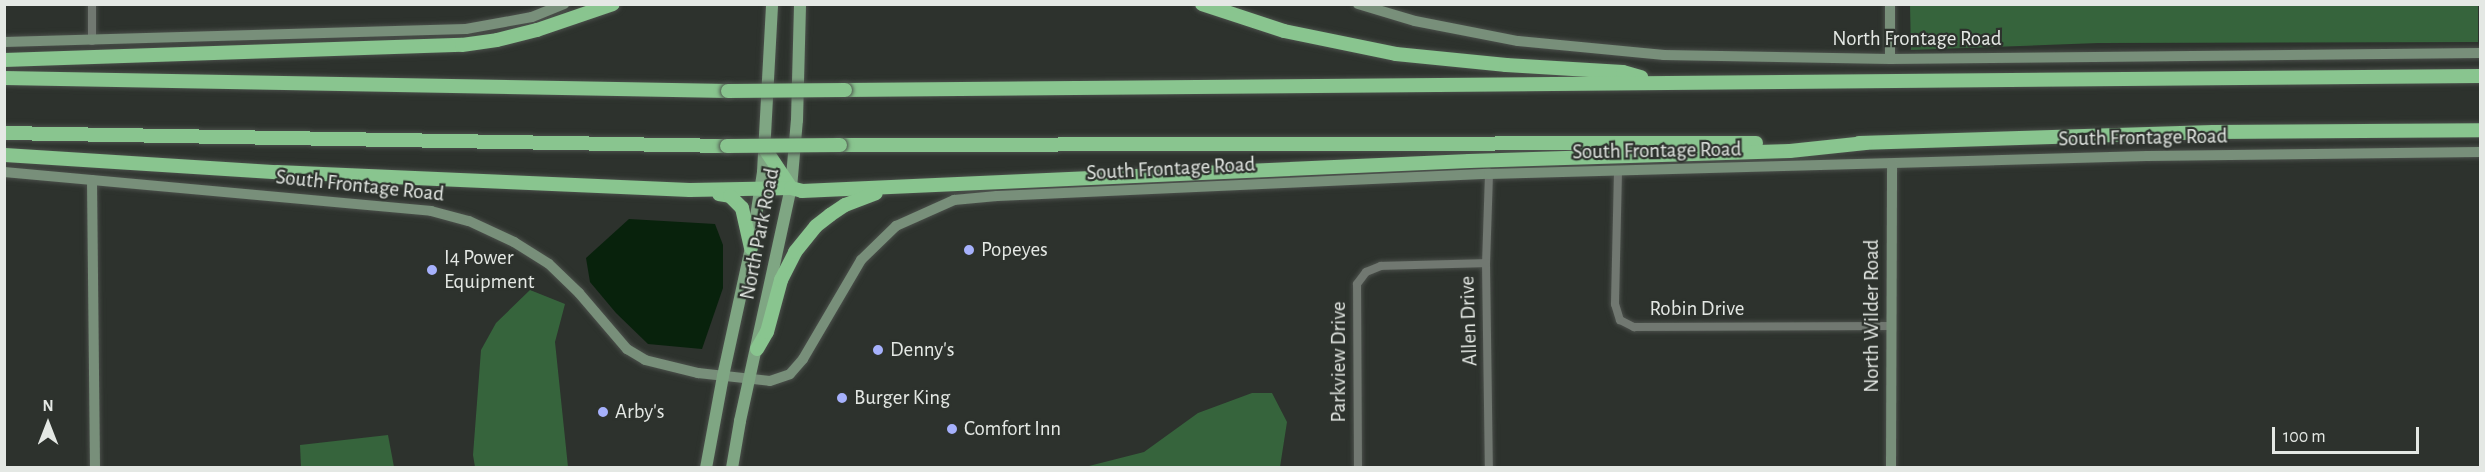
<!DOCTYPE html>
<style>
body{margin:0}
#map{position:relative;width:2485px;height:472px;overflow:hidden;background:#2d322d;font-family:"Alegreya Sans",sans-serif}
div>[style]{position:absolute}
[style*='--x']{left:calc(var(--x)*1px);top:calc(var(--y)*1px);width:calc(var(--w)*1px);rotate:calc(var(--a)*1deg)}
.green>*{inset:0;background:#36643c}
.water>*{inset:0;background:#08220c}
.roads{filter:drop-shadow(0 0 2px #4b504b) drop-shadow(0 0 2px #4b504b)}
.street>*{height:8px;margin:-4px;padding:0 4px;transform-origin:4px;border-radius:4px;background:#717871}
.secondary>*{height:10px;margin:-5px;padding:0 5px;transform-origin:5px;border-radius:5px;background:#788f7a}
.primary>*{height:12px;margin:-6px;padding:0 6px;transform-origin:6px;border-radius:6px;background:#7fa683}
.highway>*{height:14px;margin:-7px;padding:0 7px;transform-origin:7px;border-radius:7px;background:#89c58f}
.bridges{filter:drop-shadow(0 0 2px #4b504b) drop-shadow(0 0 2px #4b504b)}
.highway-bridge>*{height:14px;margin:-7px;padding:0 7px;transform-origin:7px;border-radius:7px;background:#89c58f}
.dots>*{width:16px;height:16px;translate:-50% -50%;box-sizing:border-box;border:3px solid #2d322d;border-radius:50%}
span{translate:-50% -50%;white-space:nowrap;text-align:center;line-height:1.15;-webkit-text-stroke:4.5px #2d322d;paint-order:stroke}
.street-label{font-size:21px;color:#e4e8e4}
.poi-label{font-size:21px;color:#e4e8e4}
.left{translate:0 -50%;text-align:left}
.frame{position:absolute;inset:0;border:6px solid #e4e8e4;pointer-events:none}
.north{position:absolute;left:18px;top:394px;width:60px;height:60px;-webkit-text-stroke:4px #2d322d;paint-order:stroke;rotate:0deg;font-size:16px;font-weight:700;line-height:24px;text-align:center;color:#e4e8e4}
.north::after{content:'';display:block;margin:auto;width:21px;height:27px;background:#e4e8e4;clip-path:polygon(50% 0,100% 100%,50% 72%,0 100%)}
.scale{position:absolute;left:2272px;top:427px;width:147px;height:27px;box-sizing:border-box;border:3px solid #e4e8e4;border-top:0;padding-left:8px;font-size:18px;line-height:21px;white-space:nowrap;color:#e4e8e4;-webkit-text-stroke:4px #2d322d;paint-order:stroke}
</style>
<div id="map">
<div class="green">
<i style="clip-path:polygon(1910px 5px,2478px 5px,2478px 42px,2098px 43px,1911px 50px)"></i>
<i style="clip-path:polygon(530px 290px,565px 304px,555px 342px,568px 467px,475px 467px,473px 455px,481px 350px,496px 323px)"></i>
<i style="clip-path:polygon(1252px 393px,1272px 393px,1287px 422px,1280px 467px,1085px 467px,1144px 452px,1198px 413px)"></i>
<i style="clip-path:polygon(388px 435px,394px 467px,301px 467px,300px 445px)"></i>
</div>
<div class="water">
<i style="clip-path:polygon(629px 219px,715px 224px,723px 245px,723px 288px,702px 349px,648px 344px,616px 313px,590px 282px,586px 258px)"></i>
</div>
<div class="roads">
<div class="street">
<i style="--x:92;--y:4;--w:37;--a:90"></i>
<i style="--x:1618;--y:171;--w:133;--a:91.3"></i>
<i style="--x:1615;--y:304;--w:17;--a:73"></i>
<i style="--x:1620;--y:320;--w:16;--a:27"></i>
<i style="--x:1634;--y:327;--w:256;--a:-0.2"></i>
<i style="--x:1489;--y:174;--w:89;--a:91.9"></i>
<i style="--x:1486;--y:263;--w:205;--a:89.2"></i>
<i style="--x:1358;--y:468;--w:184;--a:-90.3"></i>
<i style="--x:1357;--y:284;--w:15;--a:-53"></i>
<i style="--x:1366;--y:272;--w:16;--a:-22"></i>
<i style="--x:1381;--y:266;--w:105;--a:-1.6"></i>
</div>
<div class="secondary">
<i style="--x:1358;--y:4;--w:59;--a:16.6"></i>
<i style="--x:1415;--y:21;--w:105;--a:11"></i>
<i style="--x:1518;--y:41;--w:147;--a:5.5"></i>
<i style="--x:1664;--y:55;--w:226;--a:1"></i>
<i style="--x:1890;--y:59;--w:590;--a:-0.58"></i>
<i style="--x:1890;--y:4;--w:55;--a:90"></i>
<i style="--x:4;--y:42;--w:462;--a:-1.6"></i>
<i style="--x:466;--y:29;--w:67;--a:-10.3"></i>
<i style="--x:532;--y:17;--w:35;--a:-22"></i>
<i style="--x:4;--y:172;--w:429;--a:5.2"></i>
<i style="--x:431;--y:211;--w:39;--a:15"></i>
<i style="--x:469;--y:221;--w:50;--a:25"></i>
<i style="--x:514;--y:242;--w:41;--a:32.2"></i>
<i style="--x:549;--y:264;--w:42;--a:44"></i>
<i style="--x:579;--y:293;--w:74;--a:49.4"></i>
<i style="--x:627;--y:349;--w:21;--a:31"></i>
<i style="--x:645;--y:360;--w:55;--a:13.8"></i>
<i style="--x:698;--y:373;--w:72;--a:6.3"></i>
<i style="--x:770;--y:381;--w:21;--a:-19"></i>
<i style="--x:790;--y:374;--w:20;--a:-49"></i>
<i style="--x:803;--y:359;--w:115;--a:-59.6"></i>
<i style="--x:861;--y:260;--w:49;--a:-44.2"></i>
<i style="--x:896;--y:226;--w:64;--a:-24.1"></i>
<i style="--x:954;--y:200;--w:43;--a:-5.3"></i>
<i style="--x:997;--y:196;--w:492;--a:-2.6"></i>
<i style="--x:1489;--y:174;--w:658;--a:-1.57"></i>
<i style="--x:2147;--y:156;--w:333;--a:-0.7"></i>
<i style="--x:92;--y:180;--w:288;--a:89.4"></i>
<i style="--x:1891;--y:468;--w:304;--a:-89.8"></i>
</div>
<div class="primary">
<i style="--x:706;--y:468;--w:94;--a:-79.5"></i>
<i style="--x:723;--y:376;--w:131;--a:-77.7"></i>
<i style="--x:751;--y:248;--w:77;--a:-81"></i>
<i style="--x:763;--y:172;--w:168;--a:-86.9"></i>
<i style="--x:732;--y:468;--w:48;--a:-80.3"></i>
<i style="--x:740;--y:421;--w:239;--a:-77.7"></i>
<i style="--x:791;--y:188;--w:68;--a:-85"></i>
<i style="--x:797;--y:120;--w:116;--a:-88.5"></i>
</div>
<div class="highway">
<i style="--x:1202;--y:4;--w:86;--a:18.2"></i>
<i style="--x:1284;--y:31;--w:114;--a:11.6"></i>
<i style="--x:1396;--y:54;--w:111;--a:5.7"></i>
<i style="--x:1506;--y:65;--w:117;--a:3.4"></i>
<i style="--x:1623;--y:72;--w:19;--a:16"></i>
<i style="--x:4;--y:60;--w:458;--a:-1.9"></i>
<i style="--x:462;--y:45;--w:35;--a:-8"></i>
<i style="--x:497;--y:40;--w:41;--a:-14"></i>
<i style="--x:537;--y:30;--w:80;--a:-18.9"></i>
<i style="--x:4;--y:78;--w:724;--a:1.03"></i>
<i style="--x:845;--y:90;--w:1635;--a:-0.49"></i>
<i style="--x:4;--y:133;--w:723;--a:1.03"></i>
<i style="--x:1859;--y:143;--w:354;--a:-1.8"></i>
<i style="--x:2213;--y:132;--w:267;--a:-0.4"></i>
<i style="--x:840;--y:145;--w:916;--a:-0.13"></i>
<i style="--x:765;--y:149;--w:47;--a:56.3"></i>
<i style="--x:4;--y:155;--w:274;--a:3.6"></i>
<i style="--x:277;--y:172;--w:413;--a:2.5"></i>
<i style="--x:690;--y:190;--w:101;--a:-1.1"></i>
<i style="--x:791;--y:188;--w:11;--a:15"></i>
<i style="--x:802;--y:191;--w:668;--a:-2.58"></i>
<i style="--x:1469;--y:161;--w:321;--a:-1.8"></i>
<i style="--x:1790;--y:151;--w:76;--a:-6"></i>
<i style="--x:719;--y:194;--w:11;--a:10"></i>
<i style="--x:730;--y:196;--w:17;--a:45"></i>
<i style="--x:742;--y:208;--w:41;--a:77.3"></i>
<i style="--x:757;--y:349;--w:20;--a:-60"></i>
<i style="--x:767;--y:332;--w:54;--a:-74.9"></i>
<i style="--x:781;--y:280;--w:31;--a:-63"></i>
<i style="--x:795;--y:252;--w:33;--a:-51"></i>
<i style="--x:816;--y:226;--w:18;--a:-38"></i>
<i style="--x:830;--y:215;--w:18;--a:-34"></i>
<i style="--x:845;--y:205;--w:33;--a:-21"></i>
</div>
</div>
<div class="bridges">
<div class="highway-bridge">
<i style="--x:728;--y:91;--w:117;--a:-0.5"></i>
<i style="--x:727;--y:146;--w:113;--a:-0.5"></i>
</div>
</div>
<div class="dots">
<i style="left:969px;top:250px;background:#a6b1fc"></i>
<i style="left:432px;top:270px;background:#a6b1fc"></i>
<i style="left:878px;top:350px;background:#a6b1fc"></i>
<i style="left:842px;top:398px;background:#a6b1fc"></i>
<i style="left:603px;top:412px;background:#a6b1fc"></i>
<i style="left:952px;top:429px;background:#a6b1fc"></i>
</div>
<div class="street-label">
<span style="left:1917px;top:39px">North Frontage Road</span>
<span style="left:2143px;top:138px;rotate:-1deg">South Frontage Road</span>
<span style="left:1657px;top:151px;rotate:-1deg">South Frontage Road</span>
<span style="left:1171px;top:169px;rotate:-3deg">South Frontage Road</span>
<span style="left:360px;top:186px;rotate:6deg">South Frontage Road</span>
<span style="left:760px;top:234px;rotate:-79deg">North Park Road</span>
<span style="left:1697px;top:309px">Robin Drive</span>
<span style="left:1872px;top:316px;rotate:-90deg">North Wilder Road</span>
<span style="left:1469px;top:321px;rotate:-92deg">Allen Drive</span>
<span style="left:1339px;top:362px;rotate:-90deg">Parkview Drive</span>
</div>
<div class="poi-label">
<span class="left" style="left:981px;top:250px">Popeyes</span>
<span class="left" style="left:444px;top:270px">I4 Power<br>Equipment</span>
<span class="left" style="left:890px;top:350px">Denny's</span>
<span class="left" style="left:854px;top:398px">Burger King</span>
<span class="left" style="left:615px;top:412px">Arby's</span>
<span class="left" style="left:964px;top:429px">Comfort Inn</span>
</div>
<div class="frame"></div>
<div class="north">N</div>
<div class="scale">100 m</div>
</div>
